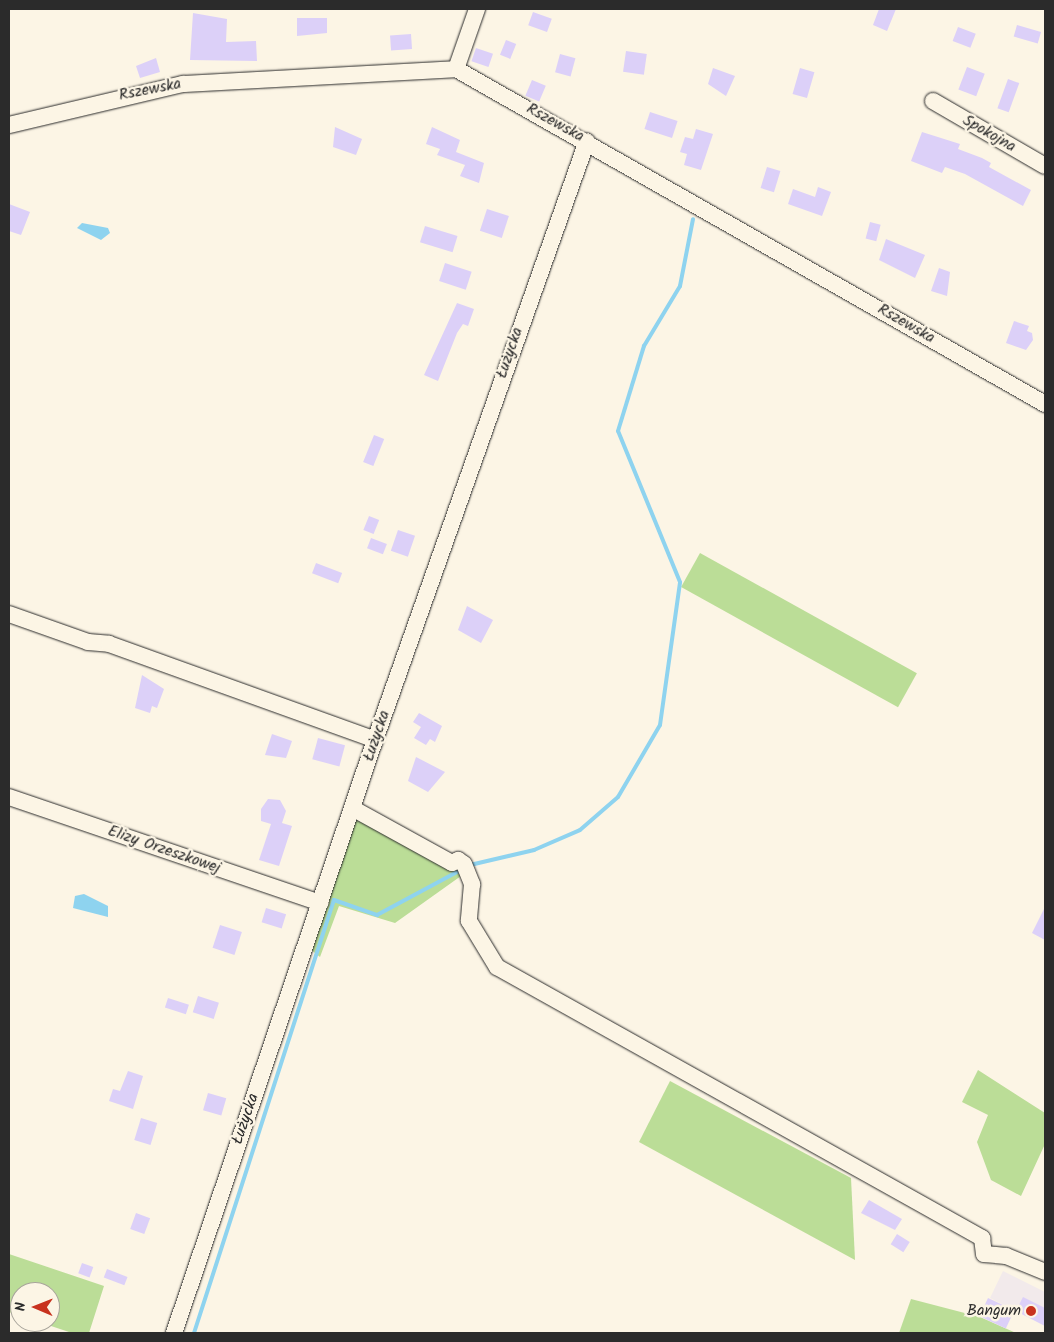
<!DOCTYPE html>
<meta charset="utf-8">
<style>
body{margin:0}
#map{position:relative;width:1054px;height:1342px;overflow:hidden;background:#fcf5e5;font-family:Kalam,sans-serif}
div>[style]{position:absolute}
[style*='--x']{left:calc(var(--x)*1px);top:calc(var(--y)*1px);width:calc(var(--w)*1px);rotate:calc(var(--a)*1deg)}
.built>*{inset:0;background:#f2eaeb}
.green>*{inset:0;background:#bbdd97;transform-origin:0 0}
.water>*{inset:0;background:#8ed3ef}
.stream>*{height:4px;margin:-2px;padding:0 2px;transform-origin:2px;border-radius:2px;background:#8ed3ef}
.building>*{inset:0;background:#dcd0f8;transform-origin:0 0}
.roads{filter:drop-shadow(0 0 1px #2b2b2b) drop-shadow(0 0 1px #2b2b2b)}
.minor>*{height:16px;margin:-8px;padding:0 8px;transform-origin:8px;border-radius:8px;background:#fcf5e5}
.dots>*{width:14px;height:14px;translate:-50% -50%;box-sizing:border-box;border:2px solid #fcf5e5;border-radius:50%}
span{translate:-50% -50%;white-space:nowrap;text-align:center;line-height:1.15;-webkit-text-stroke:5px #fcf5e5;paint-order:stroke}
.street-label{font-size:16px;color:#2b2b2b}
.poi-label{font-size:16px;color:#2b2b2b}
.right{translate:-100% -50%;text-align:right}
.frame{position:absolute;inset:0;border:10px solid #2b2b2b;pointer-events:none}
.north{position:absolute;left:10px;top:1282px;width:50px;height:50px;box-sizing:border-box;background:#fcf5e5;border:1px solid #a8a49b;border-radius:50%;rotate:271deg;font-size:14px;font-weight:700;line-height:20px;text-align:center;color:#2b2b2b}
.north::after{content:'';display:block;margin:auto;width:18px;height:22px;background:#c8321e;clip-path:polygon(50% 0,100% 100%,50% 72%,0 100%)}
</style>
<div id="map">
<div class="built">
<i style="clip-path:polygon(1003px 1271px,1045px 1292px,1045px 1326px,990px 1298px)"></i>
</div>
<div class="green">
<i style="left:700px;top:553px;width:248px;height:39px;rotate:29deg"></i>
<i style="clip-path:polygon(355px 813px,468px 871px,395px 923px,339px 906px,320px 957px,310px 949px)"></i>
<i style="clip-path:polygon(978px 1070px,1045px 1113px,1045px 1144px,1021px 1196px,991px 1180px,977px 1142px,988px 1115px,962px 1102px)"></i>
<i style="clip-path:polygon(670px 1081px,851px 1178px,855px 1260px,639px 1142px)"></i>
<i style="clip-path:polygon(9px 1254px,104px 1286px,89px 1333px,72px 1333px,39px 1322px,50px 1322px,50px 1292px,20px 1292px,20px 1316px,9px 1312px)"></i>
<i style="clip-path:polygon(911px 1299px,980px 1317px,1016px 1333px,899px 1333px)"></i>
</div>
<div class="water">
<i style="clip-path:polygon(82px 223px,108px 228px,110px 233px,101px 240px,77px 228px)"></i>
<i style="clip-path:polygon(84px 894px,108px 906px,108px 917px,73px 908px,75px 896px)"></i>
</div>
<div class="stream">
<i style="--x:470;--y:865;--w:66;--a:-13.2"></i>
<i style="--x:534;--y:850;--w:50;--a:-23.5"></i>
<i style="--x:580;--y:830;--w:50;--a:-41"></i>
<i style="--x:618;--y:797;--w:83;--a:-59.7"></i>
<i style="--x:660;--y:725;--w:144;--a:-82"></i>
<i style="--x:680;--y:582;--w:163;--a:-112.3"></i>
<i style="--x:618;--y:431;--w:89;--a:-73"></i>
<i style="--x:644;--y:346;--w:70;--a:-59"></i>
<i style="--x:680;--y:286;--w:68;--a:-79"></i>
<i style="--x:194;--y:1333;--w:455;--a:-72.1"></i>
<i style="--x:334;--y:900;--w:46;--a:19.2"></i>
<i style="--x:377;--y:915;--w:95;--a:-28.2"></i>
</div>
<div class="building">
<i style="clip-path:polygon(879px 9px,896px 9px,887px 31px,873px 25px)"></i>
<i style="left:533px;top:12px;width:20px;height:14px;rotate:20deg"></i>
<i style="clip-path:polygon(193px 13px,227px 19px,226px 42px,256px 41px,257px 61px,190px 60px)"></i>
<i style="clip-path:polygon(297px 18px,327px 18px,327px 33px,297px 36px)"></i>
<i style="left:1017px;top:25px;width:25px;height:12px;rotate:16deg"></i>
<i style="left:958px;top:27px;width:19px;height:15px;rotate:21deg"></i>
<i style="left:411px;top:34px;width:15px;height:21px;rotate:86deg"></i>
<i style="left:506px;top:40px;width:11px;height:16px;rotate:22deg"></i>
<i style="left:476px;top:48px;width:18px;height:14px;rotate:19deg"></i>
<i style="left:626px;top:51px;width:21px;height:21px;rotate:8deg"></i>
<i style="left:560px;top:54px;width:16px;height:19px;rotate:15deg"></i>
<i style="clip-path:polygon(156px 58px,160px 72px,140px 78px,136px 66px)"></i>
<i style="left:967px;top:67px;width:19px;height:24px;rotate:21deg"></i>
<i style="clip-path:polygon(713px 68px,735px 76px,726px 96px,708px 84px)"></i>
<i style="left:800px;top:68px;width:15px;height:27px;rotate:16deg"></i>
<i style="left:1008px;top:79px;width:12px;height:31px;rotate:20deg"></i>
<i style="left:532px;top:80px;width:15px;height:17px;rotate:23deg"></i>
<i style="left:650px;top:112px;width:29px;height:18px;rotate:18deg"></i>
<i style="clip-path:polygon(335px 127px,362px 139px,356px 155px,333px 147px)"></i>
<i style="clip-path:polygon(432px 127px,460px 140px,456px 152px,484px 163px,479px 183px,460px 176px,465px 165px,437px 155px,440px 149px,426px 144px)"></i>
<i style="clip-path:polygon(696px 129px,713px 134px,701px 170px,684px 165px,687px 154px,680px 152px,685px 137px,693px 139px)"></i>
<i style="clip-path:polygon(922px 132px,960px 144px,958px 149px,982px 158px,991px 163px,989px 167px,1031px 190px,1023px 206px,965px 174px,945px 167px,942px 173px,911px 161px)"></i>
<i style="left:767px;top:167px;width:14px;height:22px;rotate:17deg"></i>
<i style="clip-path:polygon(818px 187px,831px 192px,822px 216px,788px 204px,793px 189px,815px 197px)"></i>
<i style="clip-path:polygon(9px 204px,30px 212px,21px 235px,9px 231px)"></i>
<i style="left:487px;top:209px;width:23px;height:23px;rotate:18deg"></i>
<i style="left:870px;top:222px;width:11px;height:17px;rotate:15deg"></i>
<i style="left:425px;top:226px;width:34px;height:17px;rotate:17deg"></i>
<i style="clip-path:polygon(886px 239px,925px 255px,915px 278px,879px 260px)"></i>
<i style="left:445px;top:263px;width:28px;height:19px;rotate:18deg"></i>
<i style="clip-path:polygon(939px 268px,950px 272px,947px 296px,931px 291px)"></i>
<i style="clip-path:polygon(457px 303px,474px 309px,468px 326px,463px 324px,457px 333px,438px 381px,424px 375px)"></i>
<i style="clip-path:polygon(1014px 321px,1029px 326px,1027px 331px,1032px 333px,1033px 340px,1026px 350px,1006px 343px)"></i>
<i style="left:374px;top:435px;width:11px;height:29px;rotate:22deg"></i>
<i style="left:369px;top:516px;width:11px;height:15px;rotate:22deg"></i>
<i style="left:398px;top:530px;width:18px;height:22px;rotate:19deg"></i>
<i style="left:371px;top:538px;width:17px;height:11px;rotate:21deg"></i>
<i style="left:316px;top:563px;width:28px;height:11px;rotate:21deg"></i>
<i style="clip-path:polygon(467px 606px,493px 620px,481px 643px,458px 630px)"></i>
<i style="clip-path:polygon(142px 675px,164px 689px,157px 708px,152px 706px,150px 713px,135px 708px)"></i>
<i style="clip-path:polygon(419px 713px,442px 726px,435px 742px,430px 739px,426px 745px,414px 738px,421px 727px,413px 722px)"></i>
<i style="clip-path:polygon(272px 734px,292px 741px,286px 758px,265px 755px)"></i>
<i style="left:318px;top:738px;width:28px;height:22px;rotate:15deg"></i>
<i style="clip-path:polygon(416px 757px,445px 772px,428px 792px,408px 781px)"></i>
<i style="clip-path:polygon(268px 799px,280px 800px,286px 811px,282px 823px,292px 826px,279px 866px,259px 860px,271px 824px,261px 821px,261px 809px)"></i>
<i style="clip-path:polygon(1045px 907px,1045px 940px,1032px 933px)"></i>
<i style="left:266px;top:908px;width:21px;height:15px;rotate:17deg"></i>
<i style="left:220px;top:925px;width:23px;height:24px;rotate:18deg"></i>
<i style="left:198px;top:996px;width:22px;height:17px;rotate:18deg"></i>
<i style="left:168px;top:998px;width:22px;height:10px;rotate:18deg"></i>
<i style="clip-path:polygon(128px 1071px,143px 1076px,133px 1109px,109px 1101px,113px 1089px,120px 1091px)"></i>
<i style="left:208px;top:1093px;width:19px;height:18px;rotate:16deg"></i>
<i style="left:141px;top:1118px;width:17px;height:23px;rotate:17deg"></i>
<i style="clip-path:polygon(869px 1200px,902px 1219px,895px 1230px,861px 1213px)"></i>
<i style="left:136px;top:1213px;width:15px;height:17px;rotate:20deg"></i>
<i style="left:897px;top:1234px;width:15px;height:12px;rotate:32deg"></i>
<i style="left:82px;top:1263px;width:12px;height:11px;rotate:20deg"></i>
<i style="left:107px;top:1269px;width:22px;height:9px;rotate:21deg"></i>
<i style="clip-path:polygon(1023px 1297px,1045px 1308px,1045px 1326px,1016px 1311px)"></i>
<i style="left:988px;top:1298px;width:29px;height:20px;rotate:25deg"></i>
</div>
<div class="roads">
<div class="minor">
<i style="--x:456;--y:69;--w:64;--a:-70.7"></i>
<i style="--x:933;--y:101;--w:129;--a:30.1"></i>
<i style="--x:9;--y:125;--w:179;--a:-13.3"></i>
<i style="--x:183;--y:84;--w:273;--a:-3.1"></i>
<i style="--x:456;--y:69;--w:678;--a:29.63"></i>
<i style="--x:9;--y:614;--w:84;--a:19.5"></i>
<i style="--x:88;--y:642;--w:21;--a:5"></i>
<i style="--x:109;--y:644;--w:283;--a:19.8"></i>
<i style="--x:9;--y:797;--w:329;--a:18.8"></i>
<i style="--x:352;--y:808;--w:114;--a:28.8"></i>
<i style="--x:452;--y:863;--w:7;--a:-27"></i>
<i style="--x:458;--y:860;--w:7;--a:34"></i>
<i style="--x:464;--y:864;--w:22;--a:68"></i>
<i style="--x:472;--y:884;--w:37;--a:95"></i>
<i style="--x:469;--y:921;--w:54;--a:58.7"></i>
<i style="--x:497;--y:967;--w:556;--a:29.19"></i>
<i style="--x:982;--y:1238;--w:16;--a:83"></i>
<i style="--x:984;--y:1254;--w:22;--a:5"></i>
<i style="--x:1006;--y:1256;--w:42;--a:22.3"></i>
<i style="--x:174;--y:1333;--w:626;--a:-71.28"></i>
<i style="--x:375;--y:740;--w:635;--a:-70.51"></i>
</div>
</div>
<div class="dots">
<i style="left:1031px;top:1311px;background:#c8321e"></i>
</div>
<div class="street-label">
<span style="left:150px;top:90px;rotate:-11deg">Rszewska</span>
<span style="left:555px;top:123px;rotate:29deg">Rszewska</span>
<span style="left:989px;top:134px;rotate:30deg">Spokojna</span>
<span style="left:906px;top:324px;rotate:30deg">Rszewska</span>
<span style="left:510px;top:353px;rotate:-71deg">Łużycka</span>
<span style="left:377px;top:736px;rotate:-71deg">Łużycka</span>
<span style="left:164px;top:850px;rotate:19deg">Elizy Orzeszkowej</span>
<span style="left:246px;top:1119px;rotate:-71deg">Łużycka</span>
</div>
<div class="poi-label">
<span class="right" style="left:1021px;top:1311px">Bangum</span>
</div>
<div class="frame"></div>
<div class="north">N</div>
</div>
